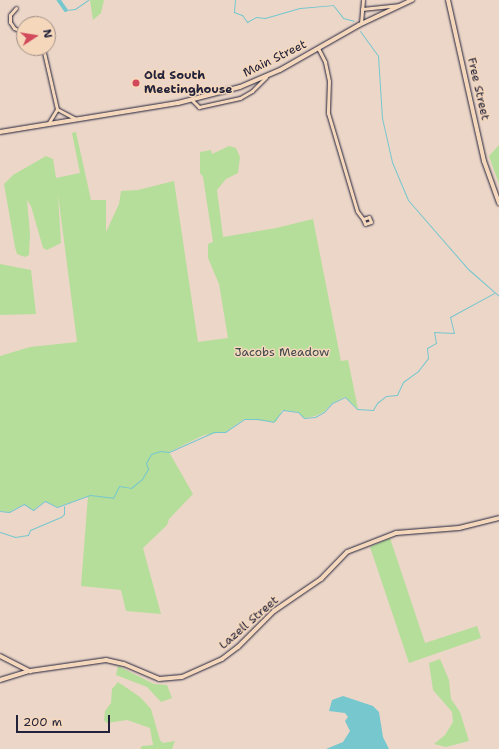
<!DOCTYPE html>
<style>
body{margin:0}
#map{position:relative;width:499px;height:749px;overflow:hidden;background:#ecd6c8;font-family:"Shantell Sans",sans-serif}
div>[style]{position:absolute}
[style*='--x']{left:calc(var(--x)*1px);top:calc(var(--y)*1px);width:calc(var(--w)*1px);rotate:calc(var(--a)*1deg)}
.green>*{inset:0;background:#b5de9a}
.water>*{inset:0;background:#76c7ce}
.stream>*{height:1px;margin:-0.5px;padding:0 0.5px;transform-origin:0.5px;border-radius:0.5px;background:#76c7ce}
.canal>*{height:3.5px;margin:-1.75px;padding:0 1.75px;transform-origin:1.75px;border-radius:1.75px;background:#76c7ce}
.roads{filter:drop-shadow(0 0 1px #22223b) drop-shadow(0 0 1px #22223b)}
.street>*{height:3px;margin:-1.5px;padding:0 1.5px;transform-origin:1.5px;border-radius:1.5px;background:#f5d8bc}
.secondary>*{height:4px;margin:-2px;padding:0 2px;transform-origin:2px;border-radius:2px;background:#f5d8bc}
.dots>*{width:11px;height:11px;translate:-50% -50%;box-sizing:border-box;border:2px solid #f5d8bc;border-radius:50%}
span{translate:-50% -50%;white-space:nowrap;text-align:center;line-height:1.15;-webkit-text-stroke:3px #f5d8bc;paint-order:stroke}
.street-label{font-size:12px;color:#22223b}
.poi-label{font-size:12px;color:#22223b;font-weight:700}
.left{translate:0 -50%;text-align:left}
.park-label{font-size:12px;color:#3f484e}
.north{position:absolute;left:16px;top:16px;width:40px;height:40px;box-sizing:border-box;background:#f5d8bc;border:1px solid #a18f88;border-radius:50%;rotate:78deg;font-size:11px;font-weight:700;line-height:16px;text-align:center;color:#22223b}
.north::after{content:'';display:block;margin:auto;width:14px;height:18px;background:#d1495b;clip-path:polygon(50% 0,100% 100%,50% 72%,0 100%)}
.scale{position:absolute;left:16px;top:715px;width:94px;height:18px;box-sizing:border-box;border:2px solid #22223b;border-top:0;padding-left:5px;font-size:12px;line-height:14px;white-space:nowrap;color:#22223b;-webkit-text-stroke:3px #f5d8bc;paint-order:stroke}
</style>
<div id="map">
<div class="green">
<i style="clip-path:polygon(90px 0,104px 0,101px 13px,93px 20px)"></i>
<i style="clip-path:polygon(76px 132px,91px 200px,106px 200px,106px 232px,119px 204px,121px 191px,138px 190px,174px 181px,198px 342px,228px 338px,219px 284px,208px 258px,208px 244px,213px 242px,203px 177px,200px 173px,200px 152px,211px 150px,212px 154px,229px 146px,236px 148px,240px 157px,238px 173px,226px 179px,217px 190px,223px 237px,276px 228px,313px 219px,341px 361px,348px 360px,358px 409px,345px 397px,332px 403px,324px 412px,315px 416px,304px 418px,298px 412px,282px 410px,276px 422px,244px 419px,225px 432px,204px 435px,169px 452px,193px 494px,169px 519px,167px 525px,143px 548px,161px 614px,126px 611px,121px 590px,81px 586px,88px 496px,57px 507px,45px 501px,33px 510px,24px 504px,9px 512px,0 511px,0 356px,30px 347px,77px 342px,58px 194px,61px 243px,47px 250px,43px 248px,31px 206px,27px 200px,30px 234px,29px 255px,25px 257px,17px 254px,15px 247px,4px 184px,13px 175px,46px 156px,53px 159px,56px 178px,80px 173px,72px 133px)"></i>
<i style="clip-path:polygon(499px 145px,499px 184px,489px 156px)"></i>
<i style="clip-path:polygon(0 264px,31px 270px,36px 314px,0 315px)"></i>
<i style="clip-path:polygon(390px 538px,425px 643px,477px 626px,481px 638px,409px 663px,370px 547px)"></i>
<i style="clip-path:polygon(440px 659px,449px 680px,451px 699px,460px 712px,469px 741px,446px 747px,434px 744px,445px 735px,453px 722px,452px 712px,433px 690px,429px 663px)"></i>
<i style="clip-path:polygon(118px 666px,154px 684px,167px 685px,172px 698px,161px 702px,147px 687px,116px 675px)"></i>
<i style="clip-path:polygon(118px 682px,140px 697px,151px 709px,160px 740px,163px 743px,175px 741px,172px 749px,140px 749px,142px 746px,153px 745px,150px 728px,127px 720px,107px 723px,104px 720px,105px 711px,111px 703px,112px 689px)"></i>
</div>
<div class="water">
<i style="clip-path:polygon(343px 696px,373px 706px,379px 712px,383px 737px,389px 749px,326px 749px,343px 742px,350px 731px,345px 721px,348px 717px,345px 713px,329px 711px,332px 700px)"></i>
</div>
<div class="stream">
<i style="--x:235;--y:0;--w:12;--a:95"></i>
<i style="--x:234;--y:12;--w:9;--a:21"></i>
<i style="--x:242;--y:15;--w:9;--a:54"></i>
<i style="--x:247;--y:22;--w:10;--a:-29"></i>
<i style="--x:256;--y:17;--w:9;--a:6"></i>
<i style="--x:265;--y:18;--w:36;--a:-16"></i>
<i style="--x:300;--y:8;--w:33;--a:-5"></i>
<i style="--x:333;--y:5;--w:16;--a:52"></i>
<i style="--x:343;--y:18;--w:11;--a:15"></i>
<i style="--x:66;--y:10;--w:9;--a:-6"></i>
<i style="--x:75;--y:9;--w:16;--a:-35"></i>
<i style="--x:360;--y:31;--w:31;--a:54"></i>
<i style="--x:378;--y:56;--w:62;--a:86.3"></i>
<i style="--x:382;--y:118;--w:45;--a:77.2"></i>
<i style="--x:392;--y:162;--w:41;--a:67.2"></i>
<i style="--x:408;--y:200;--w:91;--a:49"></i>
<i style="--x:468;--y:269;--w:41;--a:41.1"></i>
<i style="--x:0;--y:511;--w:9;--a:6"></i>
<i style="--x:9;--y:512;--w:17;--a:-28"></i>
<i style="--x:24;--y:504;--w:11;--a:34"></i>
<i style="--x:33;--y:510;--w:15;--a:-37"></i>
<i style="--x:45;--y:501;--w:13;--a:27"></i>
<i style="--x:57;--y:507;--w:35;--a:-20"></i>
<i style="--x:90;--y:495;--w:23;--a:7"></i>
<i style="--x:113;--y:498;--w:13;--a:-63"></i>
<i style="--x:119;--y:486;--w:12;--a:9"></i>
<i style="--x:131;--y:488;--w:14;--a:-39"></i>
<i style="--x:142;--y:479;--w:12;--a:-59"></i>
<i style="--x:148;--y:469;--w:6;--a:-108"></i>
<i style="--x:146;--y:463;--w:10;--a:-61"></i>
<i style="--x:151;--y:454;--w:9;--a:-18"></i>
<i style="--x:160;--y:451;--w:9;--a:6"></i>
<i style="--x:169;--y:452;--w:49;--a:-24"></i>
<i style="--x:214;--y:432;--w:11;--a:0"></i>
<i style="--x:225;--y:432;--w:23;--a:-34"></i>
<i style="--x:244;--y:419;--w:14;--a:0"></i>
<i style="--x:258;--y:419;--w:15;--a:11"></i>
<i style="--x:273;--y:422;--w:16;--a:-50"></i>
<i style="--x:283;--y:410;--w:15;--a:8"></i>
<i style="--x:298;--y:412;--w:8;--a:45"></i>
<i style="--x:304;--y:418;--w:11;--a:-5"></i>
<i style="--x:315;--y:417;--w:10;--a:-29"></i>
<i style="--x:324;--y:412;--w:12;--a:-48"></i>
<i style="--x:332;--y:403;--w:14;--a:-25"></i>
<i style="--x:345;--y:397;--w:17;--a:45"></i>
<i style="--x:357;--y:409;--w:16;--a:4"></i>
<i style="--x:373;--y:410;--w:8;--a:-60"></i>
<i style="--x:377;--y:403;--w:11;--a:-38"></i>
<i style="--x:386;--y:396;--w:11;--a:-5"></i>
<i style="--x:397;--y:395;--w:14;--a:-65"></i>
<i style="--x:403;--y:382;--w:19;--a:-36"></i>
<i style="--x:418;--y:371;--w:16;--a:-52"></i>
<i style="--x:428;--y:358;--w:10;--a:-96"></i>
<i style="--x:427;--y:348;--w:10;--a:-29"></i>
<i style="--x:436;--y:343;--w:11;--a:-100"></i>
<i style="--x:434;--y:332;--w:20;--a:3"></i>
<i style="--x:454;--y:333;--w:16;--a:-104"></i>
<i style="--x:450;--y:317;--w:50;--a:-28.6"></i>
<i style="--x:0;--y:532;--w:16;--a:18"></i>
<i style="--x:15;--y:537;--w:13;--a:-9"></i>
<i style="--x:28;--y:535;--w:5;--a:-68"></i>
<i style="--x:30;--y:530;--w:34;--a:-23"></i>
<i style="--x:61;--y:517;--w:4;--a:-45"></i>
<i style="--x:64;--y:514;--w:8;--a:-90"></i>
</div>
<div class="canal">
<i style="--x:59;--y:0;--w:12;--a:55"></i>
</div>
<div class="roads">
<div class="street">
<i style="--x:16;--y:8;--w:9;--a:131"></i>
<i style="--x:10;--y:15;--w:7;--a:90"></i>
<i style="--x:10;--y:22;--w:7;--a:56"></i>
<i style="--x:14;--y:28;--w:11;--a:27"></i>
<i style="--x:362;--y:9;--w:36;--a:-6"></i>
<i style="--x:361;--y:23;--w:23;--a:-85"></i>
<i style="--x:43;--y:48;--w:63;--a:77.1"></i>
<i style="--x:57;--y:109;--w:21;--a:28"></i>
<i style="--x:318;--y:48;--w:16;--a:63"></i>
<i style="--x:325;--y:62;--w:19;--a:78"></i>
<i style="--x:329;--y:81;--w:32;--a:92"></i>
<i style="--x:328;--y:113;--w:102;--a:73.5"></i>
<i style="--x:357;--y:211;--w:10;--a:53"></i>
<i style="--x:363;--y:219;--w:6;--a:-18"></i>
<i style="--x:369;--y:217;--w:5;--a:68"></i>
<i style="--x:371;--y:222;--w:6;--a:162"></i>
<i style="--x:365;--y:224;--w:5;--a:-112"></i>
<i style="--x:192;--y:100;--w:10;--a:45"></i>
<i style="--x:199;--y:107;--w:42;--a:-12.4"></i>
<i style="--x:240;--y:98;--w:14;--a:-30"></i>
<i style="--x:252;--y:91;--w:20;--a:-45"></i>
<i style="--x:48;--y:124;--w:17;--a:-59"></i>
</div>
<div class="secondary">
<i style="--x:448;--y:0;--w:165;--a:77.4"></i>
<i style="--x:484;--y:161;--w:45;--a:70.3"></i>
<i style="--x:0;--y:132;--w:180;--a:-9.3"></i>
<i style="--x:178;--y:103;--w:64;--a:-14.5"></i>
<i style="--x:240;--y:87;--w:43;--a:-23"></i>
<i style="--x:280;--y:70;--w:91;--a:-29.7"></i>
<i style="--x:359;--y:25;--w:59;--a:-25.3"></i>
<i style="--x:0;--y:656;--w:34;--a:27"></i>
<i style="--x:30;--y:671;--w:77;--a:-8.2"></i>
<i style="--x:106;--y:660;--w:18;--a:13"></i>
<i style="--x:124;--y:664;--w:38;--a:23"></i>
<i style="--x:159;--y:679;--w:23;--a:-5"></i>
<i style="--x:182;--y:677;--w:44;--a:-24.2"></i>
<i style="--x:222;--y:659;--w:20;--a:-37"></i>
<i style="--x:238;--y:647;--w:51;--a:-45"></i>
<i style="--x:274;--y:611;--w:57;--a:-34.2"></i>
<i style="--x:321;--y:579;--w:37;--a:-46"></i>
<i style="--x:347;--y:552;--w:53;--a:-21.2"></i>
<i style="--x:396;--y:533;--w:63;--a:-4.5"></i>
<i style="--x:459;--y:528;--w:41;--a:-14"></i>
<i style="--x:0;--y:680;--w:31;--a:-17"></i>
</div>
</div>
<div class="dots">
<i style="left:136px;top:83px;background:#d1495b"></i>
</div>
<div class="street-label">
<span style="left:275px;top:59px;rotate:-26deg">Main Street</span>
<span style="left:478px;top:89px;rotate:77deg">Free Street</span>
<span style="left:249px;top:623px;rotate:-41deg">Lazell Street</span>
</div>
<div class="poi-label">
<span class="left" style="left:144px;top:83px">Old South<br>Meetinghouse</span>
</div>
<div class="park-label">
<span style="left:282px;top:353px">Jacobs Meadow</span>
</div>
<div class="north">N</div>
<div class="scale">200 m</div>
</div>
